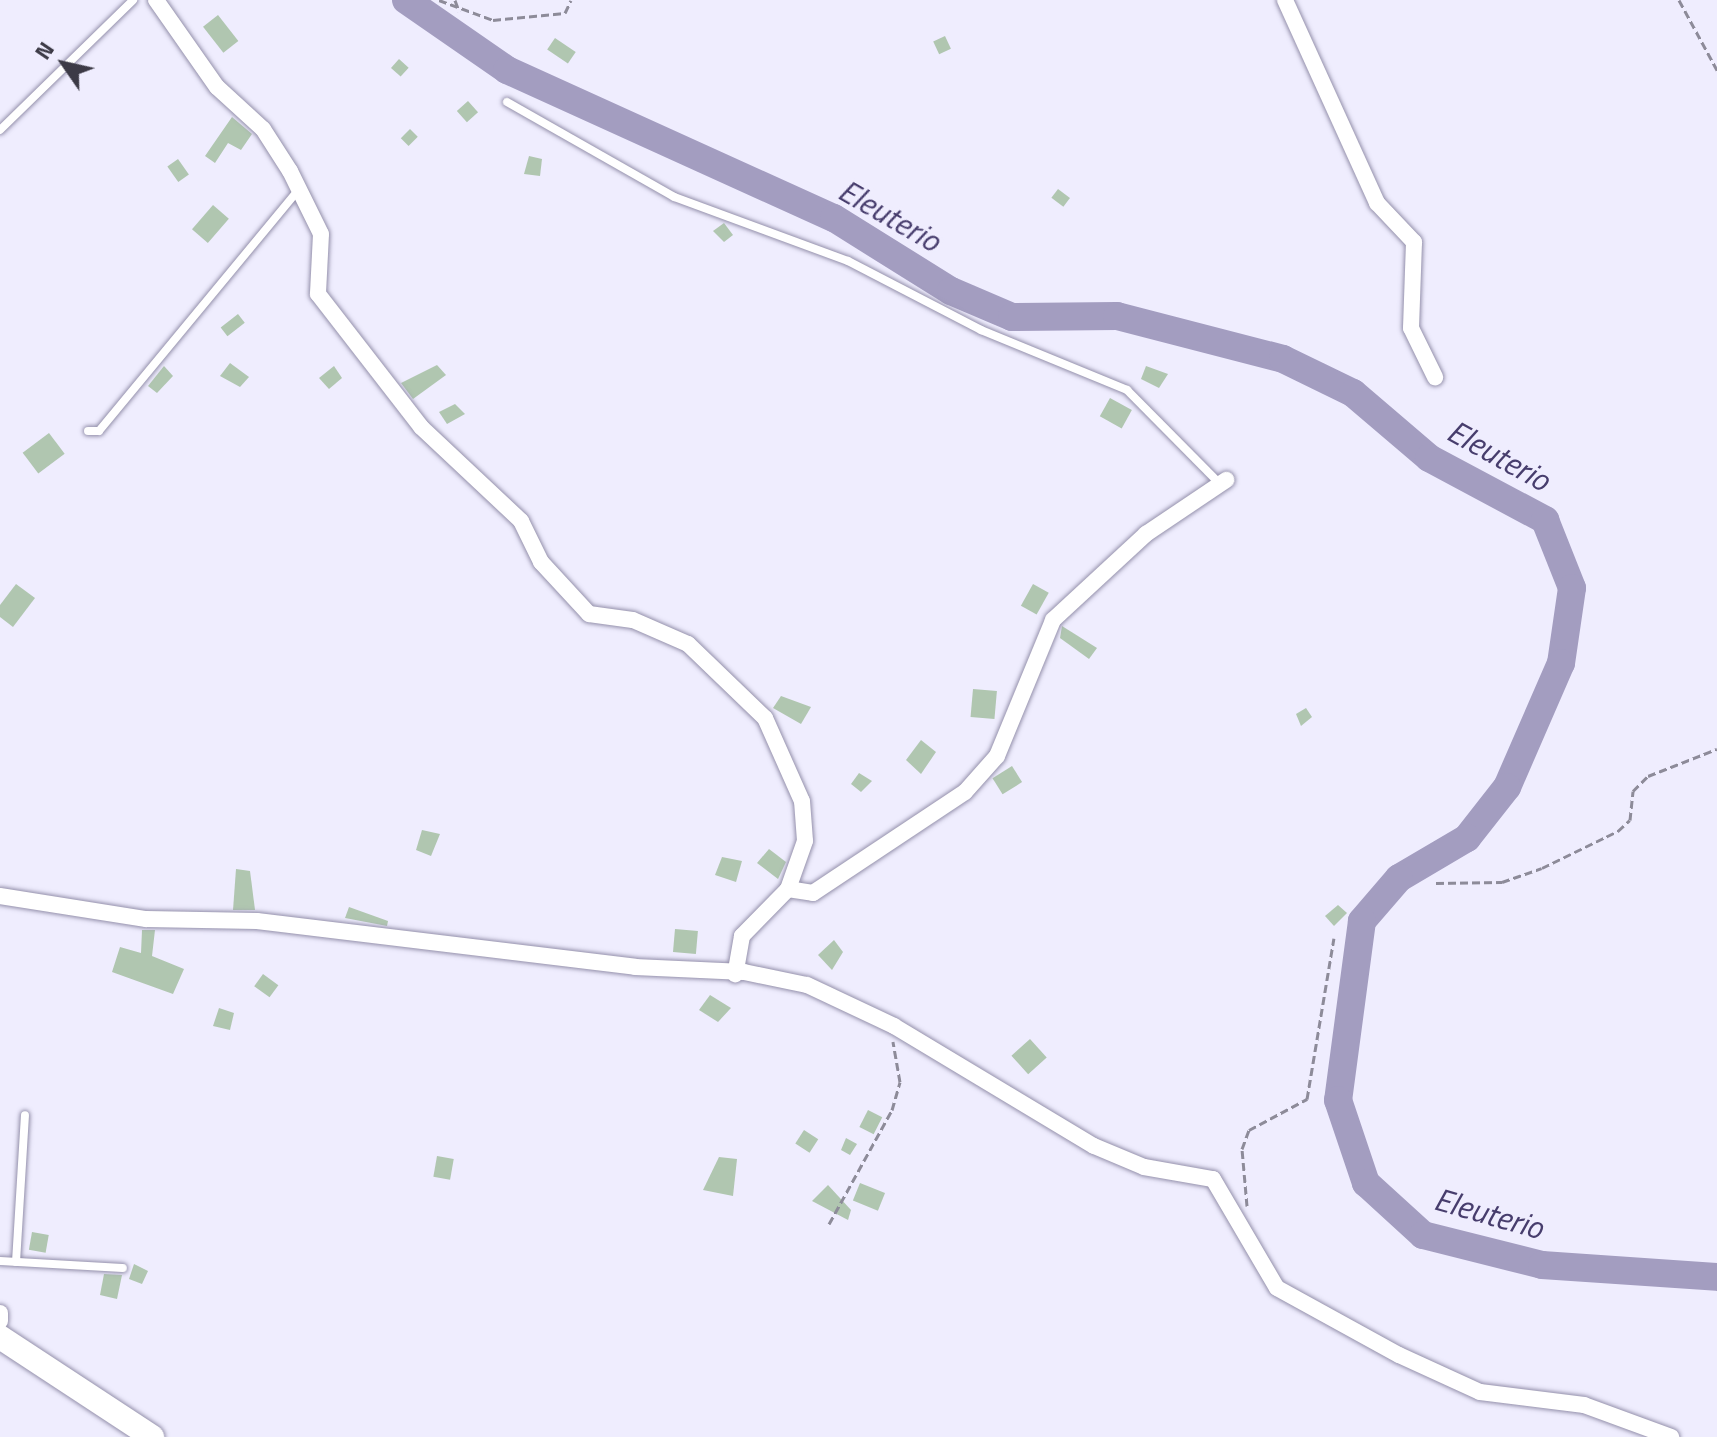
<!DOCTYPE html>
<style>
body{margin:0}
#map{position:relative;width:1717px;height:1437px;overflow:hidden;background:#efedfe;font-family:"Titillium Web",sans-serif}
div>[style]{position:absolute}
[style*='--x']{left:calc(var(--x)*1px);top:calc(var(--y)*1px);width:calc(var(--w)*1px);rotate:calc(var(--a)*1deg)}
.river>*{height:28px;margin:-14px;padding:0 14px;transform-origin:14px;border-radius:14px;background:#a39dc0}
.building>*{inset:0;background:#b0c6b0;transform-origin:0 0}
.path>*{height:3px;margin-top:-1.5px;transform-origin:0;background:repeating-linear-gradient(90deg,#8d8b99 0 8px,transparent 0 12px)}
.roads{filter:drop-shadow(0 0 2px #9490ab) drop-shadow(0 0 2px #9490ab)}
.service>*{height:8px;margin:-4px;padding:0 4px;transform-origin:4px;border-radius:4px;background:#fff}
.minor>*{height:16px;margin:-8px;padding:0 8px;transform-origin:8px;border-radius:8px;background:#fff}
.primary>*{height:24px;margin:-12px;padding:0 12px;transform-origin:12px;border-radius:12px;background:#fff}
span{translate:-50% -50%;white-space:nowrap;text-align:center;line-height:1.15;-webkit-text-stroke:6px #efedfe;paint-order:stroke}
.water-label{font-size:32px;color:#473d6d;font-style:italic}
.north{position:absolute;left:24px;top:24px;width:80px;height:80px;-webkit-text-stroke:6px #efedfe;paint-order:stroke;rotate:304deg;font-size:22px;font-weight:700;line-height:32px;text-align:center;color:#3c3a46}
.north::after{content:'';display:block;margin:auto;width:28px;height:36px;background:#3c3a46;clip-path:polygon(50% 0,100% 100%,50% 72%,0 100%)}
</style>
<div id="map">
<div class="river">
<i style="--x:406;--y:0;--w:123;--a:34.7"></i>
<i style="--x:507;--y:70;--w:359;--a:24.4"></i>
<i style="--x:834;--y:218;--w:138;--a:32"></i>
<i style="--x:951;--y:291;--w:66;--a:23.1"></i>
<i style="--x:1012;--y:317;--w:105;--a:-0.5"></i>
<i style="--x:1117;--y:316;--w:171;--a:14.5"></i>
<i style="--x:1283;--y:359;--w:78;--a:25.9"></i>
<i style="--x:1353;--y:393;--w:100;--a:40.5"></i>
<i style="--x:1429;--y:458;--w:132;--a:28.1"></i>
<i style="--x:1545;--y:520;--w:73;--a:68.3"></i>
<i style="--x:1572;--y:588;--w:76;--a:98.3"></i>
<i style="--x:1561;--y:663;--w:135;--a:113.5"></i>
<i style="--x:1507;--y:787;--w:65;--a:128.1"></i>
<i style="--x:1467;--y:838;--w:79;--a:149.5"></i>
<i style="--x:1399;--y:878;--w:57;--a:130.7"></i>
<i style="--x:1362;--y:921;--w:181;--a:97.6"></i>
<i style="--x:1338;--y:1100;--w:88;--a:71.4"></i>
<i style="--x:1366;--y:1183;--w:77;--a:42.4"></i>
<i style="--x:1423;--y:1235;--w:123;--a:14.1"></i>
<i style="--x:1542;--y:1265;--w:175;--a:3.9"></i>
</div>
<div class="building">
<i style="left:218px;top:15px;width:33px;height:19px;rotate:52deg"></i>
<i style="left:945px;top:36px;width:14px;height:13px;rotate:65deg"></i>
<i style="left:555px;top:38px;width:25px;height:14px;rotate:34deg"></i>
<i style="left:399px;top:59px;width:13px;height:12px;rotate:42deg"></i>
<i style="left:468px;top:101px;width:15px;height:15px;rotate:48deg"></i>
<i style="clip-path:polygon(232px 117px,252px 134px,241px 150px,228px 143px,215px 163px,205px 156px)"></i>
<i style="left:410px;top:129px;width:11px;height:13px;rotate:45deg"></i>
<i style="clip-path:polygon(529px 156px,542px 159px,540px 176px,524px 174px)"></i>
<i style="left:178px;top:159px;width:19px;height:13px;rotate:55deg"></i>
<i style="left:1058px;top:189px;width:15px;height:11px;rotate:37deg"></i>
<i style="left:213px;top:205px;width:21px;height:32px;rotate:41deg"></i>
<i style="clip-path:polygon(724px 223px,733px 235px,724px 242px,713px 231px)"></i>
<i style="left:238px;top:314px;width:11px;height:22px;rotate:52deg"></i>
<i style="clip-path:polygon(230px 363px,249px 377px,240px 387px,220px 376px)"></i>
<i style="clip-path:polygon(437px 365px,446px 375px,413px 399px,401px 383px)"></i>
<i style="clip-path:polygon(164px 366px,173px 376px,157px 393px,148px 386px)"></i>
<i style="clip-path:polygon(334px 366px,342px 378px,329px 389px,319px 378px)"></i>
<i style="clip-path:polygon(1146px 366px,1168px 374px,1159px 388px,1141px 379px)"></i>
<i style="left:1110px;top:398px;width:25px;height:21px;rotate:29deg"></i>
<i style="clip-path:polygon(455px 404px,465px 414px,447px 424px,439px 412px)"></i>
<i style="left:49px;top:433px;width:26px;height:33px;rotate:53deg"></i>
<i style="clip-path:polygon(16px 584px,35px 598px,13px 627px,0 617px,0 605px)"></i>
<i style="left:1033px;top:584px;width:18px;height:25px;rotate:29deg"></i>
<i style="clip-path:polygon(1062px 626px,1097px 648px,1089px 659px,1060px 638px)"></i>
<i style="left:973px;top:689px;width:24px;height:28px;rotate:5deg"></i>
<i style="clip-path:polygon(781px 696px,811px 707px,801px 724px,773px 708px)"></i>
<i style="clip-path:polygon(1306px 708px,1312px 717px,1301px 726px,1296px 714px)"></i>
<i style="clip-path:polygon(921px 740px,936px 752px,921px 774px,906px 760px)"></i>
<i style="left:1012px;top:766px;width:19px;height:23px;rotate:58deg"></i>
<i style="clip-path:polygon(859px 773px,872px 781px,861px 792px,851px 784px)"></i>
<i style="clip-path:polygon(422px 830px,440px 834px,431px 856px,416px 850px)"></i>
<i style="clip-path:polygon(769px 849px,786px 862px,778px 879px,757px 863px)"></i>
<i style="clip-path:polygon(722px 857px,742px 861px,736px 882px,715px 875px)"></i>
<i style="clip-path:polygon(236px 869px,250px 871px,255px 910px,233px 910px)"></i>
<i style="clip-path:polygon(1338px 905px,1347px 913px,1334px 926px,1325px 916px)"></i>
<i style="clip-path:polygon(349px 907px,388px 921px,387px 926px,345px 918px)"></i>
<i style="left:675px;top:929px;width:23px;height:23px;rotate:5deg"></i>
<i style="clip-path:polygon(142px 930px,155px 930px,152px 956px,184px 969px,173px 994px,112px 972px,120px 947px,141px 953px)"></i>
<i style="clip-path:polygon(834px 940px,843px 952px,832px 970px,818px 955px)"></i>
<i style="left:263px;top:974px;width:19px;height:15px;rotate:36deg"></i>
<i style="clip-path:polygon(710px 995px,731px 1008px,718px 1022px,699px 1010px)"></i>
<i style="clip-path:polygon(219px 1008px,234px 1013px,230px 1030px,213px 1026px)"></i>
<i style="left:1030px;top:1039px;width:25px;height:25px;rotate:48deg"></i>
<i style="left:868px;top:1110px;width:16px;height:19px;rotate:27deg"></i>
<i style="left:804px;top:1130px;width:17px;height:16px;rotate:33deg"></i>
<i style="clip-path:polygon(846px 1138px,857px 1144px,850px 1155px,841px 1150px)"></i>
<i style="left:437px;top:1156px;width:17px;height:21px;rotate:10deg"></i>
<i style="clip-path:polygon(719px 1157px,737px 1159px,733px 1196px,703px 1190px)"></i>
<i style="left:860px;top:1183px;width:27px;height:19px;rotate:22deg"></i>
<i style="clip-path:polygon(828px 1185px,851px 1210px,848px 1220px,812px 1201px)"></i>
<i style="left:32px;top:1232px;width:17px;height:18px;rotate:10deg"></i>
<i style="clip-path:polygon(134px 1264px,148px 1271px,142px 1284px,129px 1279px)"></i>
<i style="clip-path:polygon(104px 1274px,122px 1275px,117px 1299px,100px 1295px)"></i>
</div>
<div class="path">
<i style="--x:439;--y:0;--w:58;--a:20.3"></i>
<i style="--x:493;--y:20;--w:72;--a:-5.6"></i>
<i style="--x:565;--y:13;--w:14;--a:-65"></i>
<i style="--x:455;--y:0;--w:12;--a:70"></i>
<i style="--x:1679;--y:0;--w:80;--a:61.5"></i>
<i style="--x:1436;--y:883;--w:66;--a:-0.9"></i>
<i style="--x:1502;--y:882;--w:42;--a:-19.3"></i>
<i style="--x:1542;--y:868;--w:85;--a:-26"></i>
<i style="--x:1618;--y:831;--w:16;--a:-43"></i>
<i style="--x:1630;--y:820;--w:29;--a:-84"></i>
<i style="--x:1633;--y:791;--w:21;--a:-45"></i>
<i style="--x:1648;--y:776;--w:74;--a:-21.4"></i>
<i style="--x:1247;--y:1206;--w:57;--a:-95"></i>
<i style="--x:1242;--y:1149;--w:20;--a:-70"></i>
<i style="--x:1249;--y:1130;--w:66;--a:-28.1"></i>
<i style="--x:1307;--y:1099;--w:163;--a:-80.5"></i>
<i style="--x:829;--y:1224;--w:130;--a:-61.1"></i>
<i style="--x:892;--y:1110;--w:29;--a:-74"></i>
<i style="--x:900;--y:1082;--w:41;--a:-99.9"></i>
</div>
<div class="roads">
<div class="service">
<i style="--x:507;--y:102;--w:192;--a:29.6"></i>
<i style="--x:674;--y:197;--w:185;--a:20.2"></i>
<i style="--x:848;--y:261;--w:150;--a:27.4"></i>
<i style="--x:981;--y:330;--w:158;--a:22.3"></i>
<i style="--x:1127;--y:390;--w:132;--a:45.3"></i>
<i style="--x:0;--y:130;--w:186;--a:-44.3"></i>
<i style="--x:88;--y:431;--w:11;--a:0"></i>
<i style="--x:99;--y:431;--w:314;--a:-50.4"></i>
<i style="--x:0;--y:1261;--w:123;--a:3.3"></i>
<i style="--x:16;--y:1262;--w:147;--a:-86.5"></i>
</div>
<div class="minor">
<i style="--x:156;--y:0;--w:106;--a:55"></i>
<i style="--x:217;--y:87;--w:62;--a:42.4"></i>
<i style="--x:263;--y:129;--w:50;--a:57.3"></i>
<i style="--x:290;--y:171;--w:70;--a:63.8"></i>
<i style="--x:321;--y:234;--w:60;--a:92.9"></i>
<i style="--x:318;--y:294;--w:168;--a:52.2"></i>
<i style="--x:421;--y:427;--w:137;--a:43.2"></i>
<i style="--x:521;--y:521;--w:46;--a:64"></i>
<i style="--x:541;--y:562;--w:71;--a:47.3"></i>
<i style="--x:589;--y:614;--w:44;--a:7.8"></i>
<i style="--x:633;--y:620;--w:60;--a:23.6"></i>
<i style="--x:688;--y:644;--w:107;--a:43.9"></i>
<i style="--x:765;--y:718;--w:91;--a:66"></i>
<i style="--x:802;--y:801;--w:40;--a:85.7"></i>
<i style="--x:805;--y:841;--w:51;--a:109.5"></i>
<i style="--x:788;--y:889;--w:66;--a:134.4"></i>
<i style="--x:742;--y:936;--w:39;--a:100"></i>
<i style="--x:1285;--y:0;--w:223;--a:65.6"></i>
<i style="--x:1377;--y:203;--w:54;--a:46.5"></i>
<i style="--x:1414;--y:242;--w:86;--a:92"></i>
<i style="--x:1411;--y:328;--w:55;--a:63.9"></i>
<i style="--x:788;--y:889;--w:25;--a:9"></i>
<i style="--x:813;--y:893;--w:182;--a:-33.6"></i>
<i style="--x:965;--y:792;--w:48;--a:-48.4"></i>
<i style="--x:997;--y:756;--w:147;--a:-67.6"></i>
<i style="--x:1053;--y:620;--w:127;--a:-42.8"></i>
<i style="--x:1146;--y:534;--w:97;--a:-34"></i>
<i style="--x:0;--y:896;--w:148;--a:9"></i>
<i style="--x:146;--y:919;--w:111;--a:1"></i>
<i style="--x:257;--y:921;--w:381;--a:6.9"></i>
<i style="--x:635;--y:967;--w:109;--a:2.6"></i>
<i style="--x:744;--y:972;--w:64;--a:11.7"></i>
<i style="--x:807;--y:985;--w:96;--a:25.2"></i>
<i style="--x:894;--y:1026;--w:233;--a:31"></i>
<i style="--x:1094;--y:1146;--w:54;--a:22.8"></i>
<i style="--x:1144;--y:1167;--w:70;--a:9.9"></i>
<i style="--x:1213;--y:1179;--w:126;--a:59.6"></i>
<i style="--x:1277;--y:1288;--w:139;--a:28.8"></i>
<i style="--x:1399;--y:1355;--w:89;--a:24.6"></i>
<i style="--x:1480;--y:1392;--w:105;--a:7.1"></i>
<i style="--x:1584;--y:1405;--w:93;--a:20.2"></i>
<i style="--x:0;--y:1313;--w:8;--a:90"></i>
</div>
<div class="primary">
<i style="--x:0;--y:1337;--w:182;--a:33.3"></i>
</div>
</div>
<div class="water-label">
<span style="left:890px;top:215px;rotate:30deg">Eleuterio</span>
<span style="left:1499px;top:455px;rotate:29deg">Eleuterio</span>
<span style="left:1489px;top:1213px;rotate:16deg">Eleuterio</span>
</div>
<div class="north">N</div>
</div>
